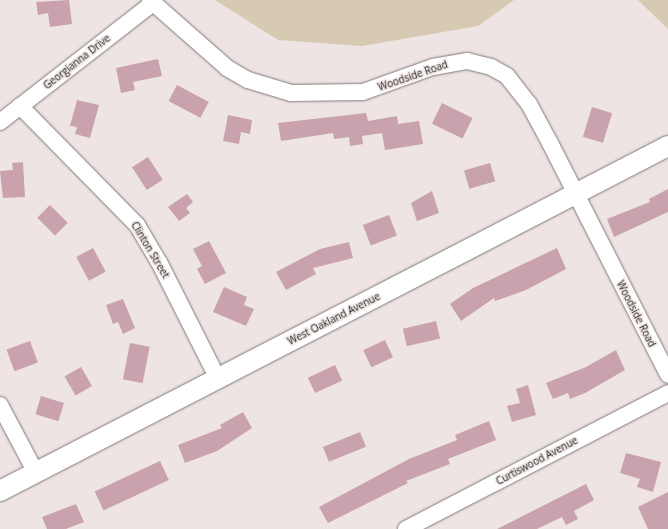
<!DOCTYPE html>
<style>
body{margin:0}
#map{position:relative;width:668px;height:529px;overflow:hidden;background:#ede4e3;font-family:"Open Sans",sans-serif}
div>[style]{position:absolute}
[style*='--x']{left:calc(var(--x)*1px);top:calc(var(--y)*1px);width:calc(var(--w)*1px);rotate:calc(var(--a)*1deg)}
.green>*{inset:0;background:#d6cab2}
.building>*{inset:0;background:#c9a2ae;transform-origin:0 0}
.roads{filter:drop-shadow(0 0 1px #817978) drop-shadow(0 0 1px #817978)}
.minor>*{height:16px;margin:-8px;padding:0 8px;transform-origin:8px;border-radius:8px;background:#fff}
.tertiary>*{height:20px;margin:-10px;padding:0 10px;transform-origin:10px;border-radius:10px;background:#fff}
span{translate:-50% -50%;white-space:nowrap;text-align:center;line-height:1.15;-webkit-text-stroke:3px #ede4e3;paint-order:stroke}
.street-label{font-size:10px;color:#221f1f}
</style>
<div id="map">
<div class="green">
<i style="clip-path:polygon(215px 0,514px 0,478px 26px,362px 46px,278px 40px)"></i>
<i style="clip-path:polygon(638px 0,668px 0,668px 29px)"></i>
</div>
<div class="building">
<i style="clip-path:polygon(69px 0,72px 24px,50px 27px,48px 13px,38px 15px,36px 2px)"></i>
<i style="clip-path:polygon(158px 59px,162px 76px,133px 82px,135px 90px,121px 93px,116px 68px)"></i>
<i style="left:177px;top:85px;width:36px;height:18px;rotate:28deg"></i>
<i style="clip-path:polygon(77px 100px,99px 105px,90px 138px,75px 134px,77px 127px,70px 126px)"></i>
<i style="left:442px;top:103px;width:34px;height:23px;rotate:26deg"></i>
<i style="left:592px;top:107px;width:21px;height:31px;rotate:17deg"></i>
<i style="clip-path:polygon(366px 113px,368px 121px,397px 116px,398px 124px,419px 121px,423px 144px,385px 150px,382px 133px,362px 136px,363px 144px,350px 146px,349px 137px,334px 139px,333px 133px,281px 141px,278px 123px)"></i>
<i style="clip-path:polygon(228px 115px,252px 120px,250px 134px,241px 132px,239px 144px,223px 141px)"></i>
<i style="left:148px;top:157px;width:27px;height:19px;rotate:57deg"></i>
<i style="clip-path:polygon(23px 162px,25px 197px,3px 198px,0 171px,13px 170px,12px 163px)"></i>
<i style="left:490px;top:163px;width:19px;height:27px;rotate:74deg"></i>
<i style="clip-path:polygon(668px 189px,668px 212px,614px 237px,607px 219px,650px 202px,649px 199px)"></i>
<i style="clip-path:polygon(432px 191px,439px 213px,417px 221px,411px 203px)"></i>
<i style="clip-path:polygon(187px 194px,193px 202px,186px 208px,190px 213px,179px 221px,168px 207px)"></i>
<i style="left:50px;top:205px;width:25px;height:18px;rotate:45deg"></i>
<i style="left:389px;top:215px;width:22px;height:28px;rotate:69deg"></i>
<i style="clip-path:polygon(209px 241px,226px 273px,205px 284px,197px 269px,202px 266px,193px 249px)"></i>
<i style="clip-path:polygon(349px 242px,353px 258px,313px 268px,316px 274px,286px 290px,276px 272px,320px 249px)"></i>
<i style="left:93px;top:248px;width:27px;height:19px;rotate:62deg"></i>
<i style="clip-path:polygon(557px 248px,566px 269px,526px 290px,495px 301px,494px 298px,461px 321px,450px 304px,473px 288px)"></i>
<i style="clip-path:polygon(224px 287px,247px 297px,244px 305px,254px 309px,246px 326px,213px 312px)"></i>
<i style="clip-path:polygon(123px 299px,135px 328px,123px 334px,118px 322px,113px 324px,106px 305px)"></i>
<i style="left:436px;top:321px;width:18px;height:34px;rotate:77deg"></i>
<i style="left:385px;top:340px;width:19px;height:24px;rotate:65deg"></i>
<i style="left:30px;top:341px;width:23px;height:25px;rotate:70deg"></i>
<i style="left:130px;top:343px;width:20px;height:37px;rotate:11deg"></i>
<i style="clip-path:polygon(616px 350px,625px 370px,585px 393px,570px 399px,568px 393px,553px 399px,546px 383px,586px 367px)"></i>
<i style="left:335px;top:365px;width:17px;height:30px;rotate:65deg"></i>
<i style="left:81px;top:367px;width:22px;height:19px;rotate:60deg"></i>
<i style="clip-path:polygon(528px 385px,536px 415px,512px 422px,507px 406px,520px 403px,516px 389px)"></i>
<i style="left:41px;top:396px;width:24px;height:19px;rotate:17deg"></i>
<i style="clip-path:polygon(243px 412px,252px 428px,217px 451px,185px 463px,178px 445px,222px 428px,220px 425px)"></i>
<i style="clip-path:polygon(489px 421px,496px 440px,448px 459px,450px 464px,406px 481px,408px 483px,328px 523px,319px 507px,409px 459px,457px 440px,455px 435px)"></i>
<i style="left:360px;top:432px;width:16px;height:40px;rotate:68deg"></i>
<i style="clip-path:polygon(626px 453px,661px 462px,653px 492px,637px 487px,640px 479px,620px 473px)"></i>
<i style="left:160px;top:461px;width:21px;height:72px;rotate:65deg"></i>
<i style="clip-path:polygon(586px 484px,594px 500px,574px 511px,578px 519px,566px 525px,562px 517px,537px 529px,497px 529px)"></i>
<i style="clip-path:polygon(668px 492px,668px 529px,648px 529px,638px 507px)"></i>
<i style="clip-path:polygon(76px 504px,84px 522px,66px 529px,47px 529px,42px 517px)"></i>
</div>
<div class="roads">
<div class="minor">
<i style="--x:150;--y:0;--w:103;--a:41.4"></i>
<i style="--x:227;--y:68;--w:24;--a:30"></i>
<i style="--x:248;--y:80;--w:45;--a:16.8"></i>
<i style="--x:291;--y:93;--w:72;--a:-0.8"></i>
<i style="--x:363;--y:92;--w:74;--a:-19.7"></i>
<i style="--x:433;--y:67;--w:35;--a:-10"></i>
<i style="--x:467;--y:61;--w:25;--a:14"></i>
<i style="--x:491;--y:67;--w:18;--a:29"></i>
<i style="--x:507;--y:76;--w:36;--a:52"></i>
<i style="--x:529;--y:104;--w:44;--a:61.7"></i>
<i style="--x:550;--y:143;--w:260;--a:63"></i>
<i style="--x:20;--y:106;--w:167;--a:45.5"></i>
<i style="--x:137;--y:225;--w:45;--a:59.5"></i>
<i style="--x:160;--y:264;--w:129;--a:63.2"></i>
<i style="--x:0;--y:122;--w:194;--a:-37.9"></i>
<i style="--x:0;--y:405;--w:75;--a:62.1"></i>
<i style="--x:406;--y:529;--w:295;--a:-27.4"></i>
</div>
<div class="tertiary">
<i style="--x:0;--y:491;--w:752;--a:-27.31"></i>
</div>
</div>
<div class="street-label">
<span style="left:77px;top:62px;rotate:-38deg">Georgianna Drive</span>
<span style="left:413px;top:76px;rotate:-19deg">Woodside Road</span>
<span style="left:150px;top:250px;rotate:59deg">Clinton Street</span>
<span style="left:636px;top:314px;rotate:63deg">Woodside Road</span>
<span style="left:334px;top:319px;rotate:-27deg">West Oakland Avenue</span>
<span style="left:537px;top:461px;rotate:-28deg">Curtiswood Avenue</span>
</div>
</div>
